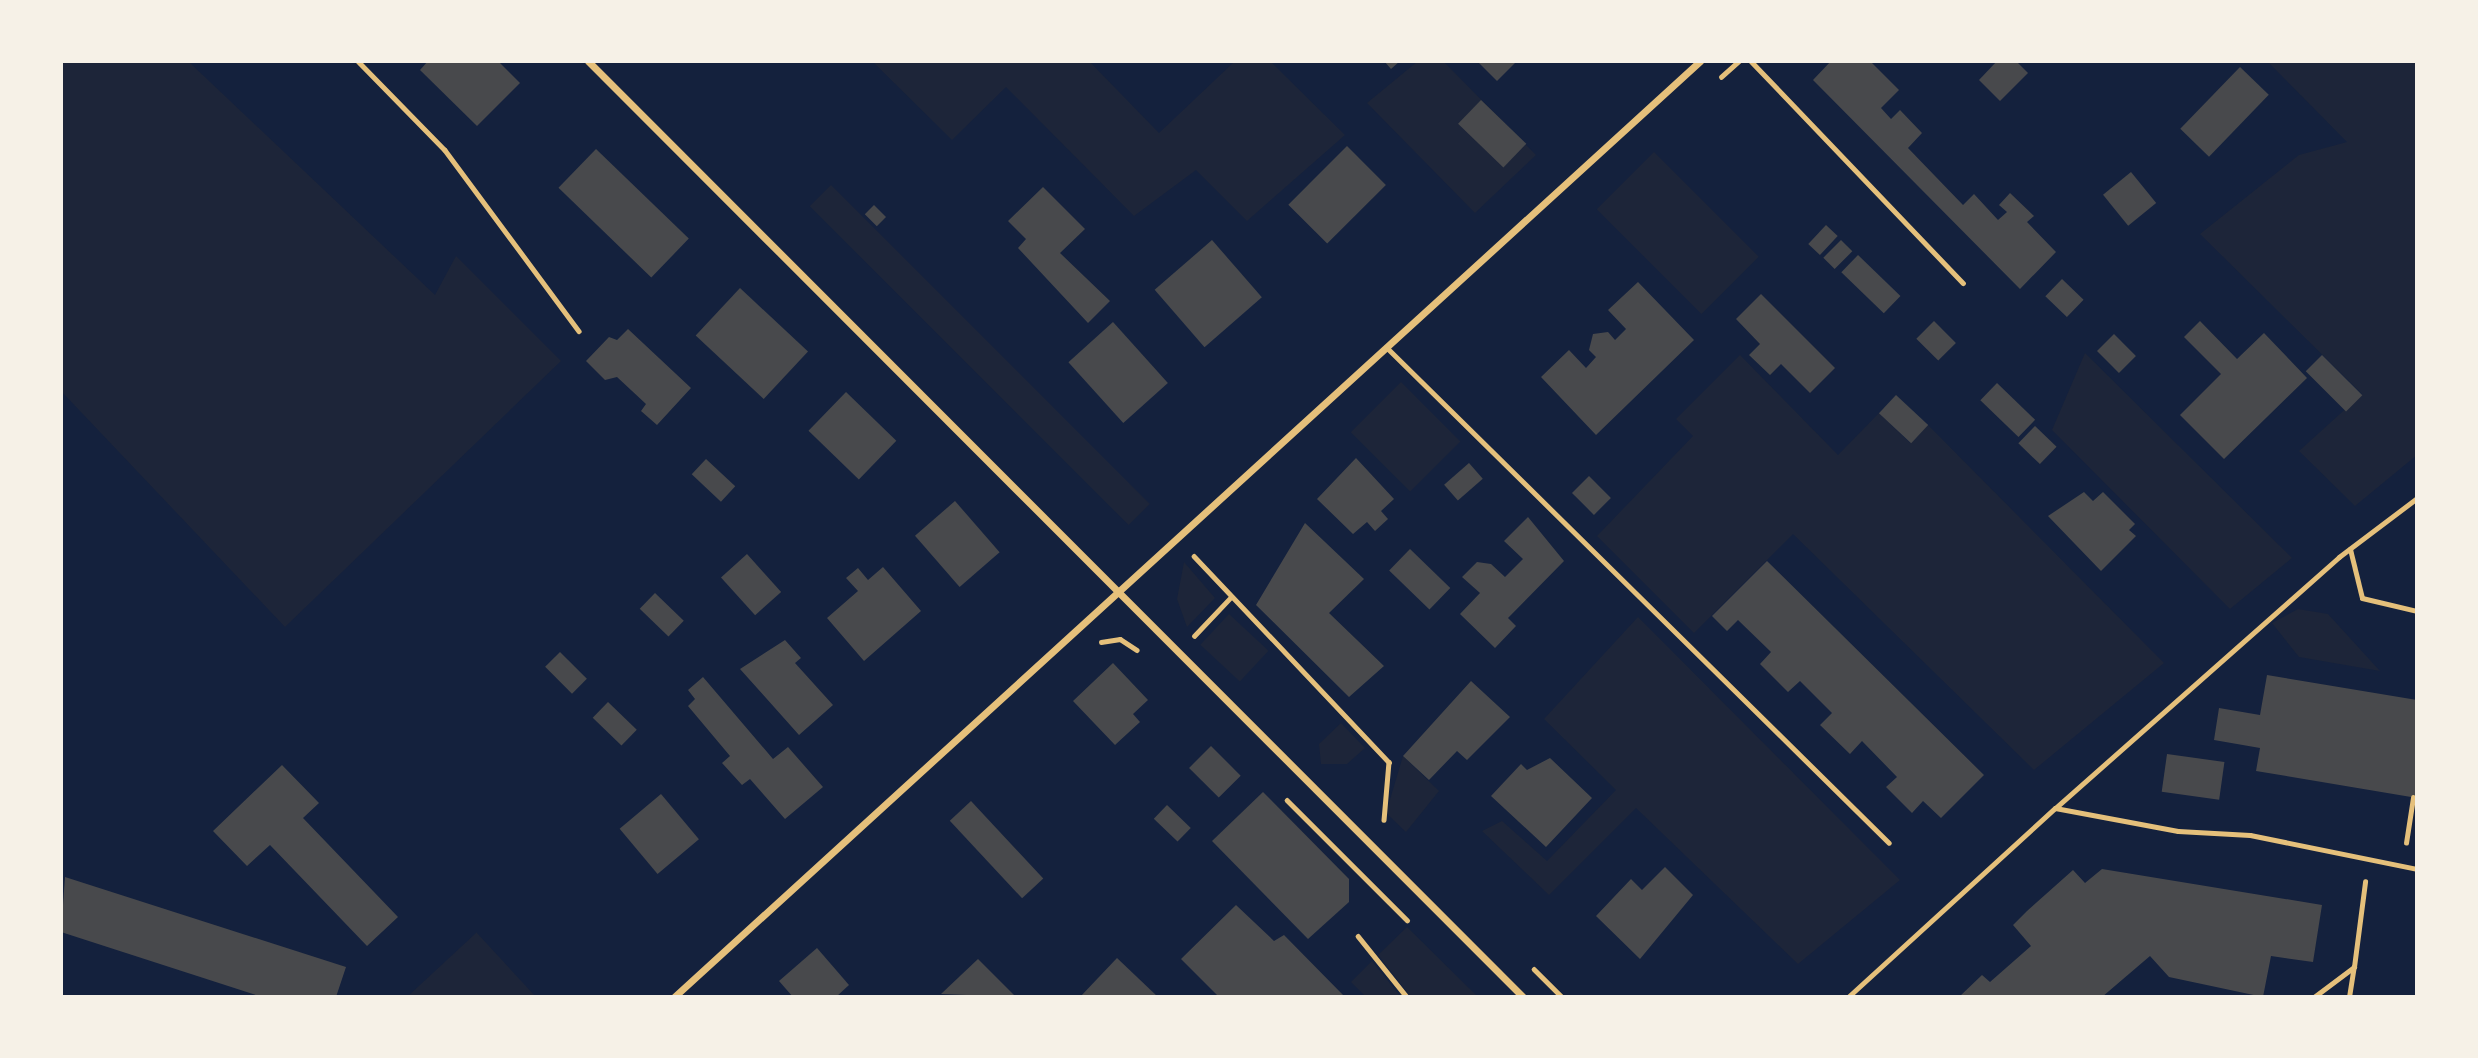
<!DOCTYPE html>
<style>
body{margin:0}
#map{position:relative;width:2478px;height:1058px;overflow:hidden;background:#14213d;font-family:"Space Grotesk",sans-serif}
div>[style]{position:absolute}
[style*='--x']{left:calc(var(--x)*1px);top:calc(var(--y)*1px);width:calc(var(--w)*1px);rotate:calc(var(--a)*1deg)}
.green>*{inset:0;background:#1d2539;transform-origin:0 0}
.building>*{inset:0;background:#48494c;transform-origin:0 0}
.path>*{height:4.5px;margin:-2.25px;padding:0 2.25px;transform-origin:2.25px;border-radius:2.25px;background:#e5c07b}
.service>*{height:5px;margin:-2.5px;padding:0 2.5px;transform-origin:2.5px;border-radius:2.5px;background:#e5c07b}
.minor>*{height:7px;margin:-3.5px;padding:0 3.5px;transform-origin:3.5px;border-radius:3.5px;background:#e5c07b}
span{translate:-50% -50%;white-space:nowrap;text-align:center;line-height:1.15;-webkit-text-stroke:7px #f6f1e7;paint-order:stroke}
.frame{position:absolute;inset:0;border:63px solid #f6f1e7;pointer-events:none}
</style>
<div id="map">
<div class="green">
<i style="clip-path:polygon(61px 61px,188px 61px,435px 295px,456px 256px,561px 361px,285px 627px,61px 391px)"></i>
<i style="clip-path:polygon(872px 61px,1089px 61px,1159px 133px,1235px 61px,1270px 61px,1345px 135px,1247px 221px,1196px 170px,1134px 216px,1006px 87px,952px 140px)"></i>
<i style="clip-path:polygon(1418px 61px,1443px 61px,1536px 155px,1475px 213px,1367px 103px)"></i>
<i style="clip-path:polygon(2267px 61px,2417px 61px,2417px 455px,2355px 506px,2299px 451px,2362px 394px,2200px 234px,2299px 155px,2347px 142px)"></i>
<i style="left:1654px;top:152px;width:148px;height:81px;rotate:45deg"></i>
<i style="left:831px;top:185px;width:451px;height:30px;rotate:45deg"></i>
<i style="clip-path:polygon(2085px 353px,2292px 558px,2230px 609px,2052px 430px)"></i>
<i style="clip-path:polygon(1740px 355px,1838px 455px,1879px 413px,1910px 443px,1928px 425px,2164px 663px,2034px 770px,1793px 534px,1694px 633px,1597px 536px,1693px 436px,1676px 419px)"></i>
<i style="left:1401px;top:382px;width:84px;height:71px;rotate:45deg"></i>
<i style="clip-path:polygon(1184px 562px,1215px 598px,1187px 627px,1177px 599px)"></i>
<i style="clip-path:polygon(2298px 609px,2328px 614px,2380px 671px,2299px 657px,2272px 623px)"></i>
<i style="left:1229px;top:614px;width:54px;height:42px;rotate:43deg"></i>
<i style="clip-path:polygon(1638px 617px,1900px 880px,1798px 964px,1636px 808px,1549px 895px,1482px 831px,1502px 821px,1547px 861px,1616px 790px,1544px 719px)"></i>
<i style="clip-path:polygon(1341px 723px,1365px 748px,1347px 764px,1321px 764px,1319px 744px)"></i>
<i style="clip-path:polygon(1403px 756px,1439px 791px,1406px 832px,1386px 813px)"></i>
<i style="clip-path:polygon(1407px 927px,1476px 995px,1475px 997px,1411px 997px,1378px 955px)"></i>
<i style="clip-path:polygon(476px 932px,536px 997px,407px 997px,476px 933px)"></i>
<i style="clip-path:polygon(1372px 961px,1401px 997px,1366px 997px,1351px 982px)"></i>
</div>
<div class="building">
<i style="clip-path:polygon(428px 61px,498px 61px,520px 83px,477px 126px,420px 70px)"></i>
<i style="clip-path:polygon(1384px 61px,1400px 61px,1391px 69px)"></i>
<i style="clip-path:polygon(1477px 61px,1517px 61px,1497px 81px)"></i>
<i style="clip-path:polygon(1831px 61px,1870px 61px,1899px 90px,1881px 108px,1891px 119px,1900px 110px,1922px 133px,1908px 148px,1963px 205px,1974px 194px,1998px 220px,2007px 212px,1999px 205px,2010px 193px,2034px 216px,2027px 222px,2056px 252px,2020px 289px,1813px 80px)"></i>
<i style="clip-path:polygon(1997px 61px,2016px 61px,2028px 73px,2000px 101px,1979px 80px)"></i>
<i style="left:2240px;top:67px;width:40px;height:86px;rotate:44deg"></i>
<i style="left:1481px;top:100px;width:63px;height:33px;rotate:44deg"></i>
<i style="left:1347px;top:146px;width:55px;height:83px;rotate:45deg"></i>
<i style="left:596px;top:149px;width:129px;height:54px;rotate:44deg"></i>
<i style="left:2131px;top:172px;width:40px;height:36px;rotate:51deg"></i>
<i style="clip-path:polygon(1043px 187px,1085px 229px,1060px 253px,1110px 301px,1088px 323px,1018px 248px,1026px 239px,1008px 221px)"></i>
<i style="left:874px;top:205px;width:17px;height:13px;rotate:45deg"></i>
<i style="left:1826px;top:225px;width:16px;height:26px;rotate:43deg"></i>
<i style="left:1212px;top:240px;width:76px;height:76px;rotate:49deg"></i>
<i style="left:1841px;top:240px;width:16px;height:25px;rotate:45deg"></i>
<i style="left:1858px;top:255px;width:59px;height:24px;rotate:44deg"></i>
<i style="left:2062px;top:279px;width:30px;height:24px;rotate:44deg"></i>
<i style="clip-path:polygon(1638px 282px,1694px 340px,1596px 435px,1541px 377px,1569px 350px,1586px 368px,1596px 357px,1589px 350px,1593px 334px,1608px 332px,1615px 340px,1626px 329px,1608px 310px)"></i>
<i style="left:740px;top:288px;width:93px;height:65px;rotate:43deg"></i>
<i style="clip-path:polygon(1761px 294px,1835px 368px,1810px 393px,1781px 364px,1770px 375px,1749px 355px,1760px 344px,1736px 319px)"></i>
<i style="left:1934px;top:321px;width:31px;height:25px;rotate:45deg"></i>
<i style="clip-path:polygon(2200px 321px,2237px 359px,2264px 333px,2307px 378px,2224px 459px,2180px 415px,2221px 374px,2184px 337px)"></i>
<i style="left:1113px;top:322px;width:82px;height:60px;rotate:48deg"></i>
<i style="clip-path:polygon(628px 329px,691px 388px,657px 425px,641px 411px,646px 404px,617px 377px,605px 380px,586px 361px,609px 337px,617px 340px)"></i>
<i style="left:2114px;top:334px;width:31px;height:24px;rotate:45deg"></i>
<i style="left:2322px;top:355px;width:57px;height:23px;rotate:45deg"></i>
<i style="left:1997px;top:383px;width:53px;height:24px;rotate:44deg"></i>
<i style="left:846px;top:392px;width:70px;height:54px;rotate:44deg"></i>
<i style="left:1896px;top:395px;width:44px;height:25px;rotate:43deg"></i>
<i style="left:2035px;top:426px;width:30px;height:24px;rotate:44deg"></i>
<i style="clip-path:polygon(1356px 458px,1394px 499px,1381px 511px,1388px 519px,1375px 531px,1367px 522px,1353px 534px,1317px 499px)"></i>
<i style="left:706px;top:459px;width:40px;height:21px;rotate:43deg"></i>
<i style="left:1469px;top:463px;width:21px;height:33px;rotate:49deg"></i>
<i style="left:1589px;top:476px;width:31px;height:24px;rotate:45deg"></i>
<i style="clip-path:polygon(2084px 492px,2093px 501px,2103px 492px,2135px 524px,2129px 530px,2136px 536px,2101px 571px,2048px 516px)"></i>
<i style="left:955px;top:501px;width:68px;height:53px;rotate:49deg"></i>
<i style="clip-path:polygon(1528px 517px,1564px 561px,1508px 618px,1516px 626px,1495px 648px,1460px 614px,1480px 593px,1462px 577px,1477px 562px,1491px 564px,1505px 577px,1523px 559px,1504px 541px)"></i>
<i style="clip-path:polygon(1305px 523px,1364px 579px,1329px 613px,1384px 666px,1349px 697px,1256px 605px)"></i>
<i style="left:1410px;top:549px;width:56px;height:30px;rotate:44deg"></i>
<i style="left:747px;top:554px;width:51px;height:35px;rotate:48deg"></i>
<i style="clip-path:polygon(1767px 561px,1984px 775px,1941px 818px,1923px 801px,1912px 813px,1886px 787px,1897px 777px,1862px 741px,1850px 754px,1820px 725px,1832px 713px,1800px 681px,1788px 692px,1760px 664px,1771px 652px,1738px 620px,1727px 631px,1712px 616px)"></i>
<i style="clip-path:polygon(883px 567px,921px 611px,864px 661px,827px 618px,858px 591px,846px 578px,858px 568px,868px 580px)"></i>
<i style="left:655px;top:593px;width:40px;height:22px;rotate:44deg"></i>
<i style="clip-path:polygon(785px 640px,801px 658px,795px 663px,833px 705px,799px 735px,740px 669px)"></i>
<i style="left:560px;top:652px;width:38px;height:21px;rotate:45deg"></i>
<i style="clip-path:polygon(1113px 663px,1148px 700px,1133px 714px,1140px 722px,1115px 745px,1073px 701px)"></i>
<i style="clip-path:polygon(2267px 675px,2417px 700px,2417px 798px,2256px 771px,2260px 748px,2214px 740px,2219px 708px,2260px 715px)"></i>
<i style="clip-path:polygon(703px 677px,773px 759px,788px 747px,823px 787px,785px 819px,750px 779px,742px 785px,722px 763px,730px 756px,688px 706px,695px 699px,688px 690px)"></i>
<i style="clip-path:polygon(1471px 681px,1510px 717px,1467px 760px,1457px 751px,1429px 780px,1403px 756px)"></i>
<i style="left:608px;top:702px;width:40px;height:22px;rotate:44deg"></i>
<i style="left:1211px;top:746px;width:42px;height:31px;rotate:45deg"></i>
<i style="left:2167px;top:754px;width:58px;height:38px;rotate:8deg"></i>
<i style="clip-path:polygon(1550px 758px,1592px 798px,1546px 847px,1491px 796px,1521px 764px,1527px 770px)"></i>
<i style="clip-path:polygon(282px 765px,319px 803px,303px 818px,398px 917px,367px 946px,270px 845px,247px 866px,213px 831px)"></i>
<i style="clip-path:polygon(1263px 792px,1349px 879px,1349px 902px,1308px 939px,1212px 841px)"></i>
<i style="left:661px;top:794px;width:59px;height:54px;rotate:50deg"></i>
<i style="left:971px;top:801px;width:106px;height:29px;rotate:47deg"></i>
<i style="left:1167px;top:805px;width:33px;height:19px;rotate:44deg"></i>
<i style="clip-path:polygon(1665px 867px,1693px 895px,1640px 959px,1596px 916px,1631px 879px,1642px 890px)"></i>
<i style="clip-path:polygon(2102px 869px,2322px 905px,2313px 962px,2271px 956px,2263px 997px,2169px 977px,2150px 956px,2102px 997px,1959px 997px,1982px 975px,1990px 982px,2031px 946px,2013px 925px,2027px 911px,2073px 870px,2085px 883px)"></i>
<i style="clip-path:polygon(65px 877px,346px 967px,336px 997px,262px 997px,61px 932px)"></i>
<i style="clip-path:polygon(1236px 905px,1274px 941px,1284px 935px,1345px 997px,1219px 997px,1181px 959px)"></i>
<i style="clip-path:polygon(817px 948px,849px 985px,836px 997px,793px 997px,779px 981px)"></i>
<i style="clip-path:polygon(1117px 958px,1158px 997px,1080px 997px)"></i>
<i style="clip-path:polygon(978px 959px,1016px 997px,941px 994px)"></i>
</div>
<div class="path">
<i style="--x:358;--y:61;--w:124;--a:45.7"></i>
<i style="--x:445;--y:150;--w:225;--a:53.5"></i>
<i style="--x:1751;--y:61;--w:307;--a:46.3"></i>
<i style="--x:1721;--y:77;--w:24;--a:-42"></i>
<i style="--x:1194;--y:556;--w:284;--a:46.6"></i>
<i style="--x:1389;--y:762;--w:58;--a:94.9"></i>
<i style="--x:1194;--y:636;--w:54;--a:-46.5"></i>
<i style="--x:1101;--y:642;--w:19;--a:-9"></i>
<i style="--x:1120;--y:639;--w:20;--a:33"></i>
<i style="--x:1287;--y:800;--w:170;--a:45"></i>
<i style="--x:2406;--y:843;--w:46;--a:-81.2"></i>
<i style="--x:1358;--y:936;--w:78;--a:51.2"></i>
<i style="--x:1534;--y:969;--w:40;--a:45"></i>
<i style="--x:2130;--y:997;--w:5;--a:0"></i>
<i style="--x:2314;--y:997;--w:50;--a:-36.9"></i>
<i style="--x:2354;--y:967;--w:86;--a:-82.6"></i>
<i style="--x:2349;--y:997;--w:30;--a:-81"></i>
</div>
<div class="service">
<i style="--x:1386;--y:347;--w:706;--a:44.6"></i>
<i style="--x:2417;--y:498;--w:98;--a:142.9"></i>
<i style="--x:2339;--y:557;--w:379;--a:138.5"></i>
<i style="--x:2055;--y:808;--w:125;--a:10.6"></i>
<i style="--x:2178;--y:831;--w:72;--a:3.2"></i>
<i style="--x:2250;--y:835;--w:170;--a:11.5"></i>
<i style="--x:2350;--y:549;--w:50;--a:76.2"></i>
<i style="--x:2362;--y:598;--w:57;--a:13.3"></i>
<i style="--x:1848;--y:997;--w:280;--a:-42.4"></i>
</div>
<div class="minor">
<i style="--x:588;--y:61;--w:1323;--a:45.03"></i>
<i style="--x:674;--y:997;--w:1389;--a:-42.37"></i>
</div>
<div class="frame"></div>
</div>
